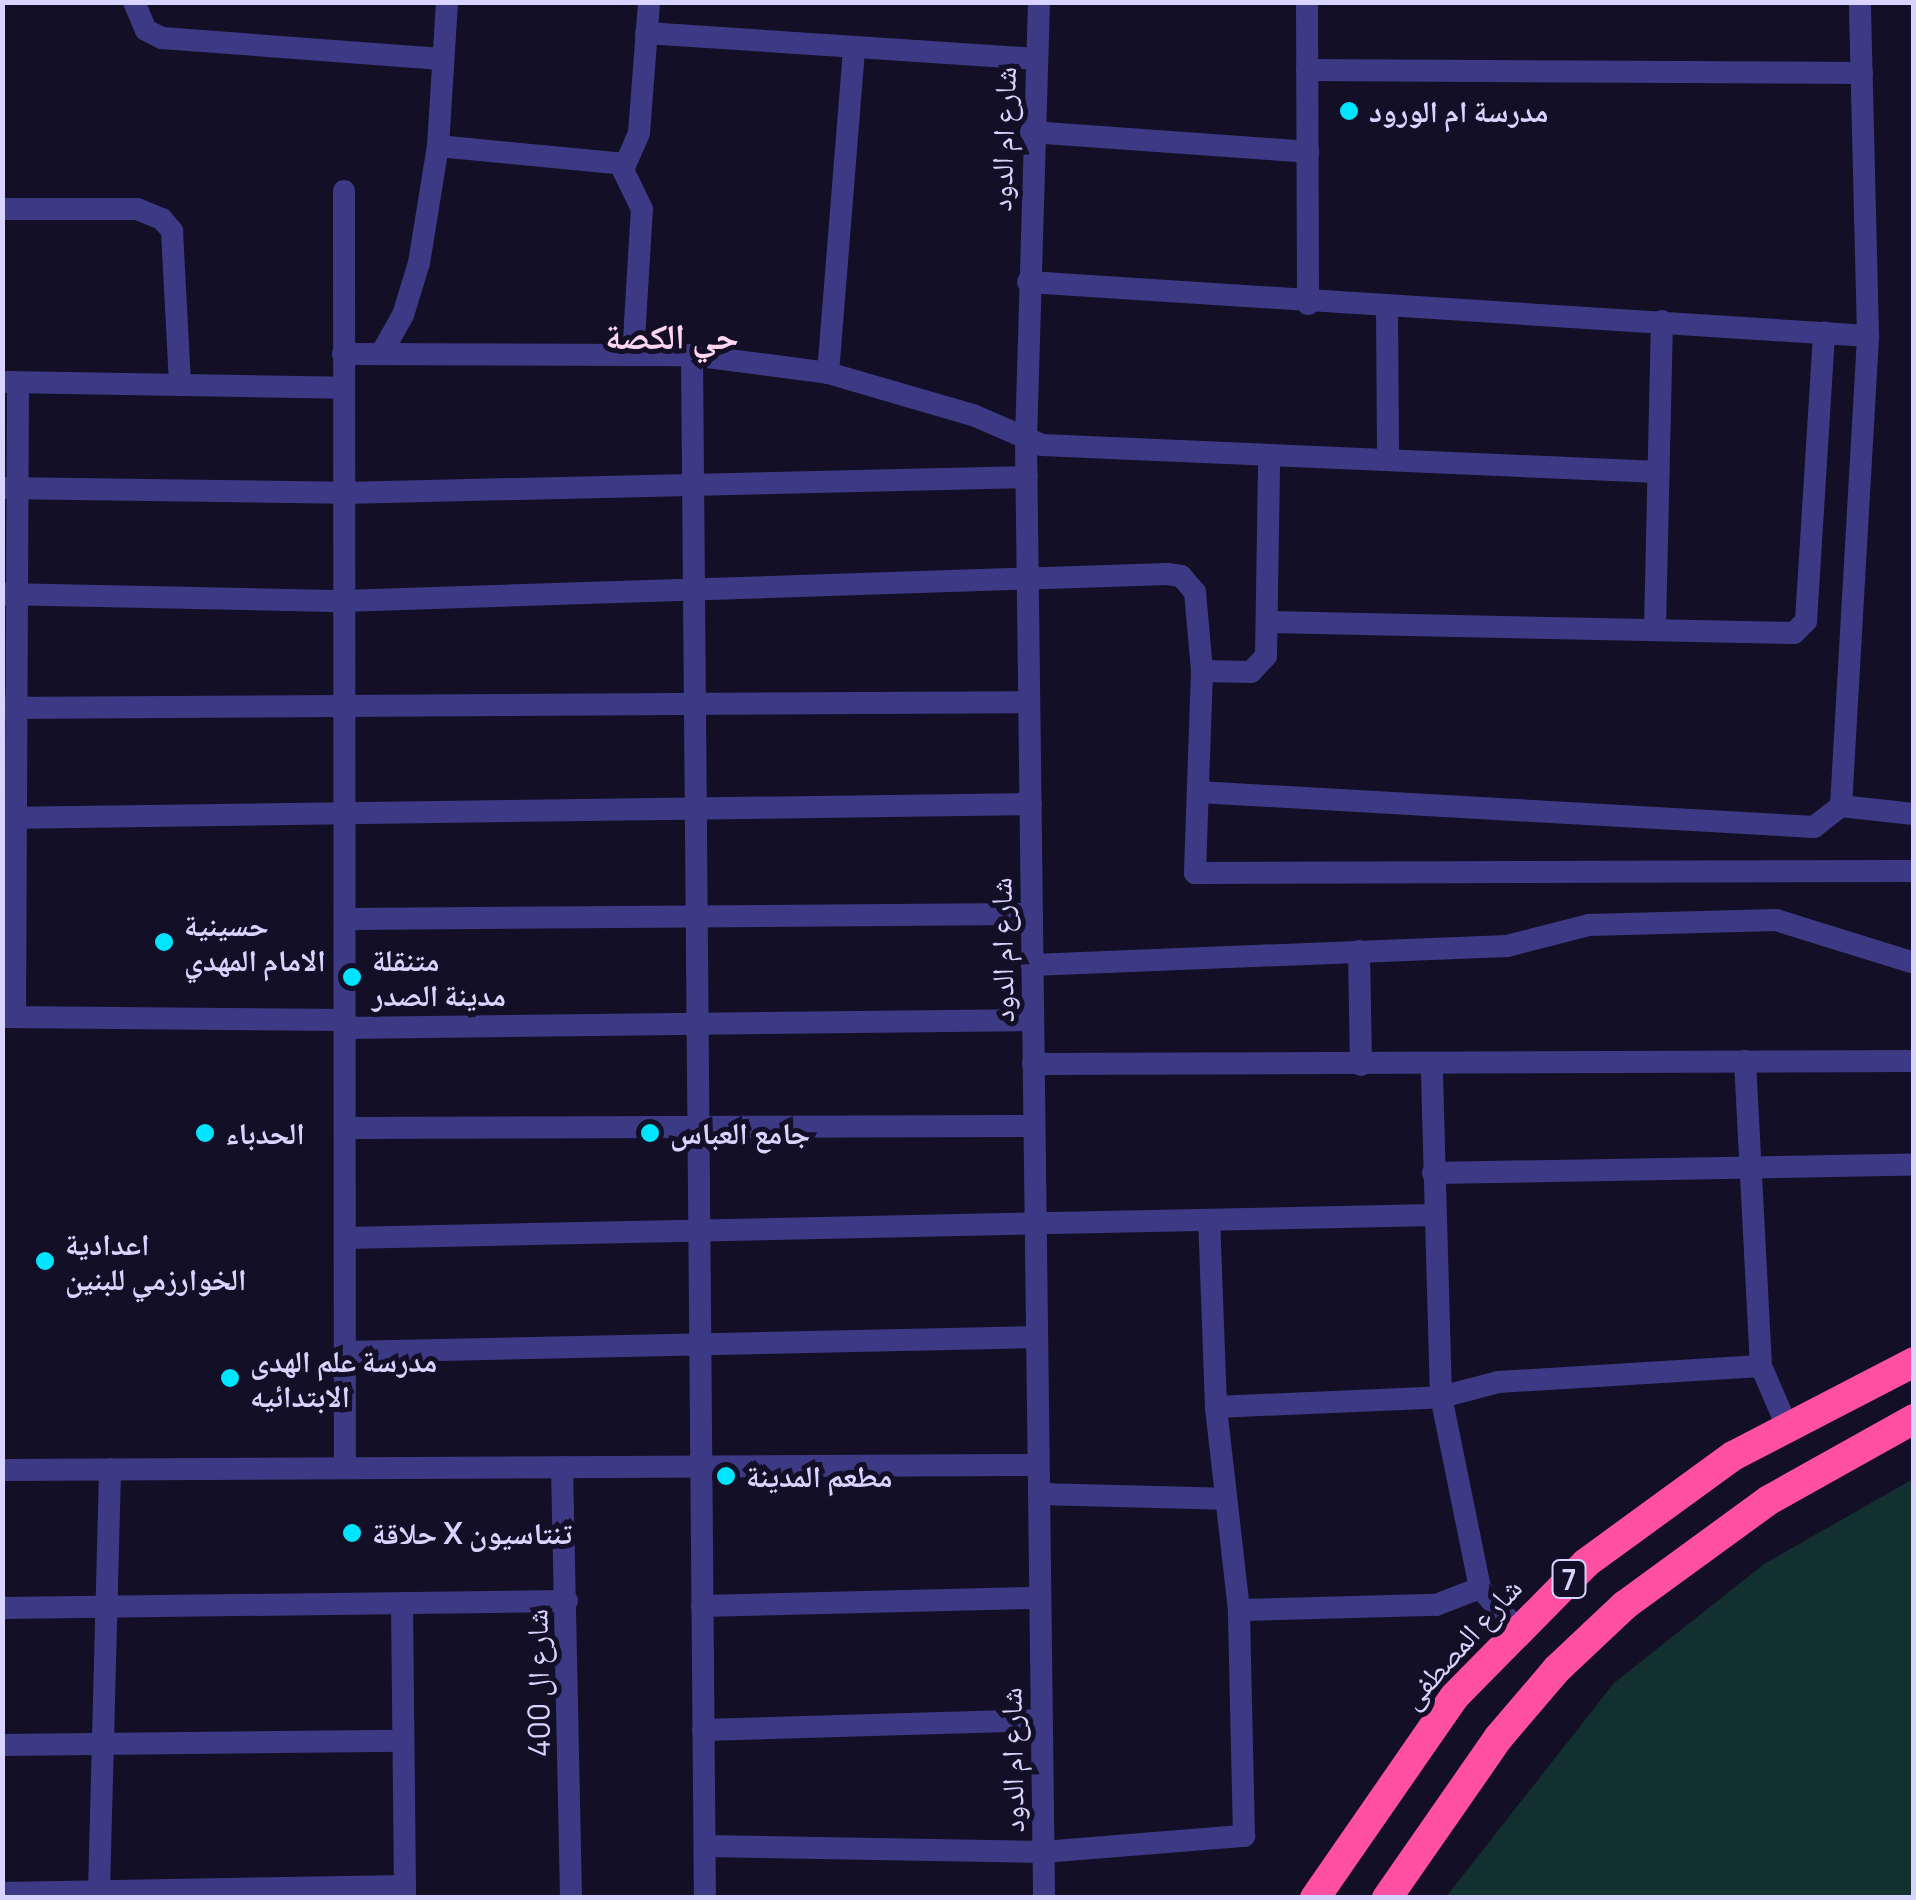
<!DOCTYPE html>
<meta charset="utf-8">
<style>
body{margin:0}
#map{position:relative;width:1916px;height:1900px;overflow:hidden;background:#130f26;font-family:Manrope,"Noto Naskh Arabic",sans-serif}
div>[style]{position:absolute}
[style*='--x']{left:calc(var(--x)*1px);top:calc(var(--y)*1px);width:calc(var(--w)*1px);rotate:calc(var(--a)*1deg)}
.green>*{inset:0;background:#12302f}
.street>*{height:22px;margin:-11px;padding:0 11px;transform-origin:11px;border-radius:11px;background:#3d3a85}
.highway>*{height:30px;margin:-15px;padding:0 15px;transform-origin:15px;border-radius:15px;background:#ff4fa3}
.dots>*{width:28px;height:28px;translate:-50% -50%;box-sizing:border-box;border:5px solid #130f26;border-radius:50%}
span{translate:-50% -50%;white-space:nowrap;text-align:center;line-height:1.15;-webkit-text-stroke:10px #130f26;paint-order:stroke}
.shield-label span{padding:2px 8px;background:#130f26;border:2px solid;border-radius:8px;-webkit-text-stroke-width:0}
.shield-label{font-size:28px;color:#d9d4ff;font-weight:700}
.poi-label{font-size:30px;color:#d9d4ff;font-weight:700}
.left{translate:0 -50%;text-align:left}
.street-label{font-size:30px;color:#d9d4ff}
.quarter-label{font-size:35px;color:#ffd6f0;font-weight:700}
.frame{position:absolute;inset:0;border:5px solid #d9d4ff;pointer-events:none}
</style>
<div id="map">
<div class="green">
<i style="clip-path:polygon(1913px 1479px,1913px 1897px,1446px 1897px,1614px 1683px,1764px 1564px)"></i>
</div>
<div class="street">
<i style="--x:134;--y:2;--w:30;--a:67"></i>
<i style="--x:146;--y:30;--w:18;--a:27"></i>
<i style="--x:162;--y:38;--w:280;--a:4.3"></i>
<i style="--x:1039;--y:2;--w:438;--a:91.7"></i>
<i style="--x:1026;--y:440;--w:1458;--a:89.29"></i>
<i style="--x:1307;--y:2;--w:302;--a:89.8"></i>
<i style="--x:646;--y:33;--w:391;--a:3.8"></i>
<i style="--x:1307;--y:70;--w:555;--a:0.31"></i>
<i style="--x:1031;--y:132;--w:278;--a:4.1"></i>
<i style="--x:438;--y:146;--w:188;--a:5.5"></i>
<i style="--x:344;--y:191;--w:1277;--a:89.96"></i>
<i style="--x:2;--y:209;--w:135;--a:0"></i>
<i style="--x:137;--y:209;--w:27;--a:22"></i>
<i style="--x:162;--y:219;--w:16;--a:50"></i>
<i style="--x:172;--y:231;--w:154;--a:87"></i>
<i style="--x:1028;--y:282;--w:842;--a:3.68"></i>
<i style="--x:1387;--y:307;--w:153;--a:89.6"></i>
<i style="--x:343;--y:354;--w:349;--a:0.2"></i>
<i style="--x:692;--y:355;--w:137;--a:7.5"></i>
<i style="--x:828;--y:373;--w:151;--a:16.2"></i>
<i style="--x:973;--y:415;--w:75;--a:23.5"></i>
<i style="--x:1042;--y:445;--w:617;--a:2.51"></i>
<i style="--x:381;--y:354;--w:45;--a:-60.6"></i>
<i style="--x:403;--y:315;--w:54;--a:-72.9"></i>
<i style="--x:419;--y:263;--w:119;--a:-80.8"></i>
<i style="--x:438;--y:146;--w:144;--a:-86.4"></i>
<i style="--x:633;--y:355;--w:146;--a:-86.5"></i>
<i style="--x:642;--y:209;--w:43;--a:-116"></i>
<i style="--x:623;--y:170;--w:40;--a:-66.6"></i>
<i style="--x:639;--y:133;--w:131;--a:-85.6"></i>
<i style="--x:692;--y:355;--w:1543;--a:89.52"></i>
<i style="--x:828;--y:373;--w:327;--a:-85.4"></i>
<i style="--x:7;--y:382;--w:336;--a:1"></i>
<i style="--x:2;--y:488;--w:341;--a:0.8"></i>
<i style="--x:343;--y:493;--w:684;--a:-1.34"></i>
<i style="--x:2;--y:594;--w:341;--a:1.2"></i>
<i style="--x:343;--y:601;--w:824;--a:-1.88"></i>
<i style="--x:1167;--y:574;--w:14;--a:8"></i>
<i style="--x:1181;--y:576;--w:21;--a:49"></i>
<i style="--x:1195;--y:592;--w:79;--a:84.9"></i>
<i style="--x:1202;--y:671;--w:202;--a:92"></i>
<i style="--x:1195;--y:873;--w:719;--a:-0.16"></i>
<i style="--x:1267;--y:622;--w:527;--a:1.2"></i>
<i style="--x:1794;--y:633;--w:17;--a:-45"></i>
<i style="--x:1806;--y:621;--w:289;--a:-86.4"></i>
<i style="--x:1655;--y:628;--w:307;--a:-88.7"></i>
<i style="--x:1202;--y:671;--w:49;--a:1.2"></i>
<i style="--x:1251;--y:672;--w:22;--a:-47"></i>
<i style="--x:1266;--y:656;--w:201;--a:-89.1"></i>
<i style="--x:2;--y:708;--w:1027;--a:-0.33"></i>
<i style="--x:1198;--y:792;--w:617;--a:3.25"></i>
<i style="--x:1814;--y:827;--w:34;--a:-38"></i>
<i style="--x:1841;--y:806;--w:73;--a:6.3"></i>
<i style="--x:1841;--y:806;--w:471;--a:-86.7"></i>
<i style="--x:1868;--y:336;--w:334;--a:-91.4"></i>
<i style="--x:2;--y:818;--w:1029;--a:-0.78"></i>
<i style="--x:345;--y:919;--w:687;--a:-0.42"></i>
<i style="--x:1359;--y:951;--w:114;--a:89"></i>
<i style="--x:1032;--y:965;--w:475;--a:-2.3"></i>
<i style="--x:1507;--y:946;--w:85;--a:-14.4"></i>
<i style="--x:1589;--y:925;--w:187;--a:-1.5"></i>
<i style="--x:1776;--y:920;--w:145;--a:17.3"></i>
<i style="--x:4;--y:1017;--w:341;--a:0.5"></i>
<i style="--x:15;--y:1017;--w:634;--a:-89.73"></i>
<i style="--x:345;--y:1028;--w:688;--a:-0.67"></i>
<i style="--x:1745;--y:1061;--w:305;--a:87"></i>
<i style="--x:1761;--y:1366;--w:63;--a:66.7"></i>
<i style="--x:1033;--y:1064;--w:881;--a:-0.2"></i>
<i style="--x:345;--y:1128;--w:689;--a:-0.17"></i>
<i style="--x:1433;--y:1173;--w:481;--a:-1"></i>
<i style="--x:345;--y:1238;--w:1089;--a:-1.21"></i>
<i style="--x:345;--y:1352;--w:692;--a:-1.24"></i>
<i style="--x:1216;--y:1407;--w:225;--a:-2.5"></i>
<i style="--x:1441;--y:1397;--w:59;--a:-14.7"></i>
<i style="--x:1498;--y:1382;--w:263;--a:-3.5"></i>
<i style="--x:562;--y:1467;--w:431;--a:88.8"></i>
<i style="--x:2;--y:1470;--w:1036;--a:-0.28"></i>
<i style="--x:1039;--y:1494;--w:185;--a:1.5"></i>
<i style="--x:1480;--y:1588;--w:55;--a:47.9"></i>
<i style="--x:402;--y:1603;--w:295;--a:89.4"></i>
<i style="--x:702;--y:1606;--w:338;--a:-1.4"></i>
<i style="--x:2;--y:1608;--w:565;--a:-0.71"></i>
<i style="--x:1239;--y:1610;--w:197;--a:-1.5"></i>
<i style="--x:1436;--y:1605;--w:47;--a:-21.1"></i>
<i style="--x:1480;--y:1588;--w:195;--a:-101.5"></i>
<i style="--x:1441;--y:1397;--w:331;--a:-91.6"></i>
<i style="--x:703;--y:1730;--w:338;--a:-1.7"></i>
<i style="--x:2;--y:1745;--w:401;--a:-0.6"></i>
<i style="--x:705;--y:1846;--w:338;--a:1"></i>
<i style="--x:1043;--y:1852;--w:202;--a:-4.6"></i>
<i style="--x:1244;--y:1836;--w:226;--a:-91.3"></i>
<i style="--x:1239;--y:1610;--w:204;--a:-96.5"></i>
<i style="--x:1216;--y:1407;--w:187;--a:-92.1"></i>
<i style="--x:99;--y:1891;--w:422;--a:-88.5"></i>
<i style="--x:2;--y:1893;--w:403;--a:-1"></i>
</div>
<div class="highway">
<i style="--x:1315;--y:1898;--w:244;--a:-55.3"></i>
<i style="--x:1454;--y:1697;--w:188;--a:-45.4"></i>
<i style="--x:1586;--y:1563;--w:182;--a:-36.1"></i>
<i style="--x:1733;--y:1456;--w:204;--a:-27.4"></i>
<i style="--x:1387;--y:1898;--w:196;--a:-55.2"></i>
<i style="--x:1499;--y:1737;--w:89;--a:-49.5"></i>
<i style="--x:1557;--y:1669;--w:93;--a:-43.3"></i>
<i style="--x:1625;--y:1605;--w:178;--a:-36.1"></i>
<i style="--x:1769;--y:1500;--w:166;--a:-29.2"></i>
</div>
<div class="dots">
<i style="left:1349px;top:111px;background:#00e5ff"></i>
<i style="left:164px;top:942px;background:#00e5ff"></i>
<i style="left:352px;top:977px;background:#00e5ff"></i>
<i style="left:205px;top:1133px;background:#00e5ff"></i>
<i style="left:650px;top:1133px;background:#00e5ff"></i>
<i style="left:45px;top:1261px;background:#00e5ff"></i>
<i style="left:230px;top:1378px;background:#00e5ff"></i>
<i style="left:726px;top:1476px;background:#00e5ff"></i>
<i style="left:352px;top:1533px;background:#00e5ff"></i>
</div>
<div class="shield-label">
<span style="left:1569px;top:1579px">7</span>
</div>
<div class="poi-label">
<span class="left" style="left:1369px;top:111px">مدرسة ام الورود</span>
<span class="left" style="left:184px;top:942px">حسينية<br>الامام المهدي</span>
<span class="left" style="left:372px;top:977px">متنقلة<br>مدينة الصدر</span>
<span class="left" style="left:225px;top:1133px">الحدباء</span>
<span class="left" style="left:670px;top:1133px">جامع العباس</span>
<span class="left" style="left:65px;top:1261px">اعدادية<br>الخوارزمي للبنين</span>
<span class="left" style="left:250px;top:1378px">مدرسة علم الهدى<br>الابتدائيه</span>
<span class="left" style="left:746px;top:1476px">مطعم المدينة</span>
<span class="left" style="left:372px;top:1533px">حلاقة X تنتاسيون</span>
</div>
<div class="street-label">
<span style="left:1003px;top:139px;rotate:-88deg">شارع ام الدود</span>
<span style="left:1002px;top:950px;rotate:-91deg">شارع ام الدود</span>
<span style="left:1461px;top:1643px;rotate:-48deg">شارع المصطفى</span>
<span style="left:538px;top:1683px;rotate:-91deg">شارع ال 400</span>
<span style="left:1012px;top:1760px;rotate:-91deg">شارع ام الدود</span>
</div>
<div class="quarter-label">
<span style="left:672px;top:336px">حي الكصة</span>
</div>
<div class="frame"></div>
</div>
